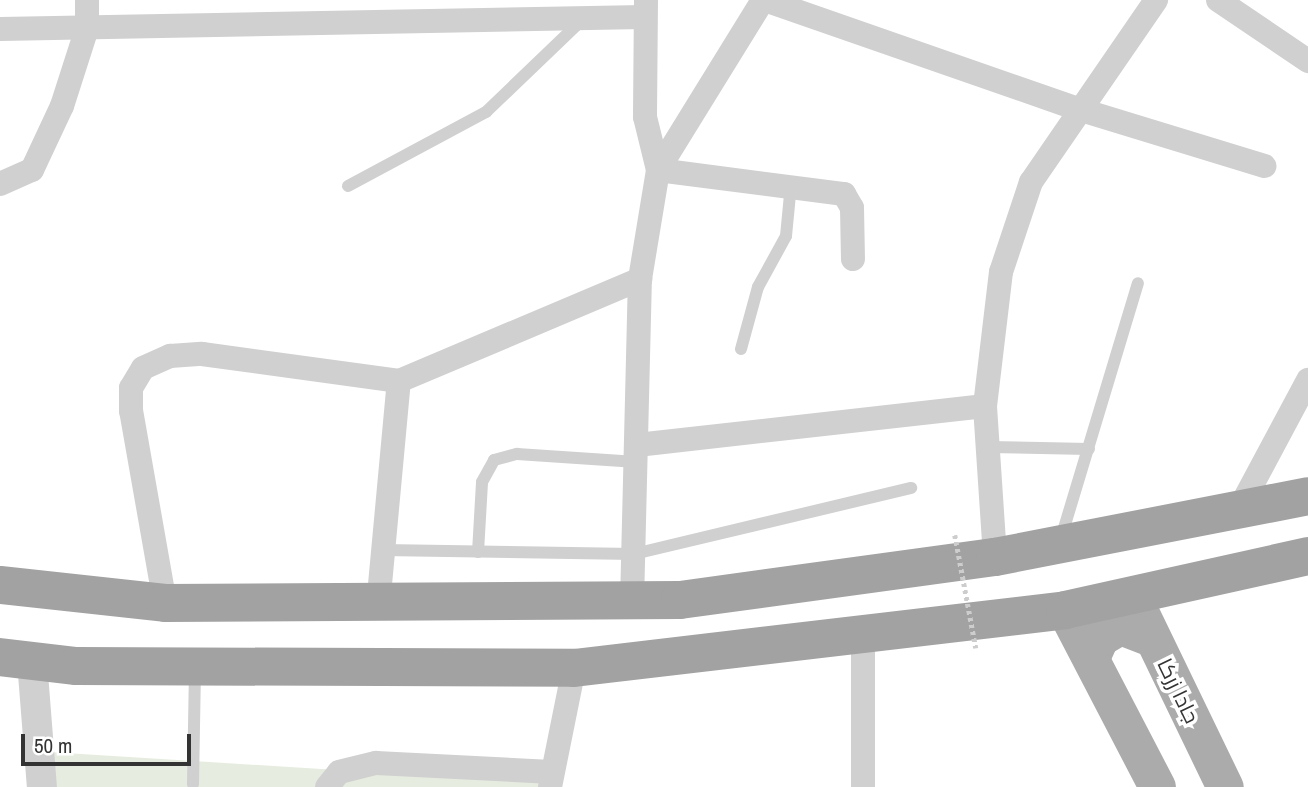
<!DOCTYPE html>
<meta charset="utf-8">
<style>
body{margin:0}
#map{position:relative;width:1308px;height:787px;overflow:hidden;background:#fff;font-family:"Archivo Narrow",Cairo,sans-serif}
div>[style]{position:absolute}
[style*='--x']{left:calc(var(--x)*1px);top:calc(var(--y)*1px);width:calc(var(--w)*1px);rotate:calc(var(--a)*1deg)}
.green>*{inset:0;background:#e6ecdf}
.service>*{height:12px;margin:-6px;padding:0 6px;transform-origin:6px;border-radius:6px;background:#d0d0d0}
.minor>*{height:24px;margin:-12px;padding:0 12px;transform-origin:12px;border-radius:12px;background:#d0d0d0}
.tertiary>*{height:30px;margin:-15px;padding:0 15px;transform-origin:15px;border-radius:15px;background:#d0d0d0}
.primary>*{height:37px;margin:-18.5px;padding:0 18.5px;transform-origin:18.5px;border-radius:18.5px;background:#ababab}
.trunk>*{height:38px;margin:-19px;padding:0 19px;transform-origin:19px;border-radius:19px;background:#a2a2a2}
.path-bridge>*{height:4.5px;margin-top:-2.25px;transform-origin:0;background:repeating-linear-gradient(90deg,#cdcdcd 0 3.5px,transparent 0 7px)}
span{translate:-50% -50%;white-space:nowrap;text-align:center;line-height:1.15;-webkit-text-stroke:7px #fff;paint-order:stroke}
.street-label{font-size:21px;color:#333}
.scale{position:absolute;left:21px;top:734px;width:170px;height:32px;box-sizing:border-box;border:4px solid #333;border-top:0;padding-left:9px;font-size:21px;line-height:24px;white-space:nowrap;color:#333;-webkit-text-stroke:5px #fff;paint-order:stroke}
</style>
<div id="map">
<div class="green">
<i style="clip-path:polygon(33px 751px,369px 772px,543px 778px,541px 787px,42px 787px)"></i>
</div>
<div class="service">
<i style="--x:348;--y:186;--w:157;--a:-28.2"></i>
<i style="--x:486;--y:112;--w:132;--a:-43.8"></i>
<i style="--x:741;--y:349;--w:64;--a:-74.7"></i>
<i style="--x:758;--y:287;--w:58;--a:-61.2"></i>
<i style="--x:786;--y:236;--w:52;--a:-84.5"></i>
<i style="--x:986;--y:447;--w:103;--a:1.1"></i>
<i style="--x:1061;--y:538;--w:266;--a:-73.2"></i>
<i style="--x:383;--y:550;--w:251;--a:0.9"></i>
<i style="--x:634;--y:554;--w:285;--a:-13.4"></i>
<i style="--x:478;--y:552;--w:70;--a:-86.7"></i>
<i style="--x:482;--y:482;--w:25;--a:-61"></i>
<i style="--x:494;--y:460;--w:24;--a:-15"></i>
<i style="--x:517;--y:454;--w:120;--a:3.8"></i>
<i style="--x:193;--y:784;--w:112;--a:-89"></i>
</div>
<div class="minor">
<i style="--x:646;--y:0;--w:117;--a:90.5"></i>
<i style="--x:645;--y:117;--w:55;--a:76.2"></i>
<i style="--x:658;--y:170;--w:188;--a:7.4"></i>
<i style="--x:844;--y:194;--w:16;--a:60"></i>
<i style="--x:852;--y:208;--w:51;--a:88.9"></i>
<i style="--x:765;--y:0;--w:331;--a:19.2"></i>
<i style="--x:1078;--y:109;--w:195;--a:17"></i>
<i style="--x:1218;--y:0;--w:109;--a:34.1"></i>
<i style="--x:0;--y:29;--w:644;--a:-1.07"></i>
<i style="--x:0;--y:184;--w:35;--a:-24"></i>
<i style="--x:32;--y:170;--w:71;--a:-64.9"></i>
<i style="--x:62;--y:106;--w:82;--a:-72.2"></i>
<i style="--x:87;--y:28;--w:28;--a:-90"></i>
<i style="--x:637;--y:445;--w:350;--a:-6.4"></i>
<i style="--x:1237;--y:513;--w:151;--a:-61.9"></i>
<i style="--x:995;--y:557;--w:151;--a:-93.8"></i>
<i style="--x:985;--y:406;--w:135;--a:-83.2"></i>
<i style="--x:1001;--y:272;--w:95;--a:-71.6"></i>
<i style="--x:1031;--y:182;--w:221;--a:-55.5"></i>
<i style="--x:165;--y:603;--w:195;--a:-100"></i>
<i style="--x:131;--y:411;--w:23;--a:-90"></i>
<i style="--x:131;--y:388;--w:23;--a:-59"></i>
<i style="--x:143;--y:368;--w:30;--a:-24"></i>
<i style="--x:170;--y:356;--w:32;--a:-4"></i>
<i style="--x:202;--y:354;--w:199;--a:7.8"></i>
<i style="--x:399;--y:381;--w:262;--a:-22.9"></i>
<i style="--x:632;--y:603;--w:324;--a:-88.6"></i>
<i style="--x:640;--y:279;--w:110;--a:-80.6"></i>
<i style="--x:658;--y:170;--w:200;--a:-58.3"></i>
<i style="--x:378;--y:606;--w:226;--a:-84.7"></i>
<i style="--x:863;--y:638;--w:149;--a:90"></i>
<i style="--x:327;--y:787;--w:19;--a:-51"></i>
<i style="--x:339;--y:772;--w:38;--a:-14"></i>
<i style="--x:376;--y:763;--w:176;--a:2.9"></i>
<i style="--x:550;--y:787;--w:121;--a:-78.6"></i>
</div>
<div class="tertiary">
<i style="--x:32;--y:661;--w:126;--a:85.5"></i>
</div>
<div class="primary">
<i style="--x:1132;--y:595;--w:213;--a:64.2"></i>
<i style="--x:1065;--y:610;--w:199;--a:62.5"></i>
<i style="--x:1091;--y:658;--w:22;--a:-66"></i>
<i style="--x:1100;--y:638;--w:23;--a:-31"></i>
<i style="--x:1120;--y:626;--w:34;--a:21"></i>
</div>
<div class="trunk">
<i style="--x:0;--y:585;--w:166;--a:6.2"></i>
<i style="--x:165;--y:603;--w:515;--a:-0.33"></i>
<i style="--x:680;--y:600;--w:318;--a:-7.8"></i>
<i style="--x:995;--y:557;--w:319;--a:-11"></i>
<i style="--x:0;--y:657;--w:77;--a:6.8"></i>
<i style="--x:76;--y:666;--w:498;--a:0.2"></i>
<i style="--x:574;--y:668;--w:494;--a:-6.7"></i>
<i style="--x:1065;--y:610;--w:249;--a:-12.5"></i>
</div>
<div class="path-bridge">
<i style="--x:955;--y:535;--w:115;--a:79.5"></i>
</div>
<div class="street-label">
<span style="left:1178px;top:691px;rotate:64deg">جادا زرکا</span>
</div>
<div class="scale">50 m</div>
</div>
